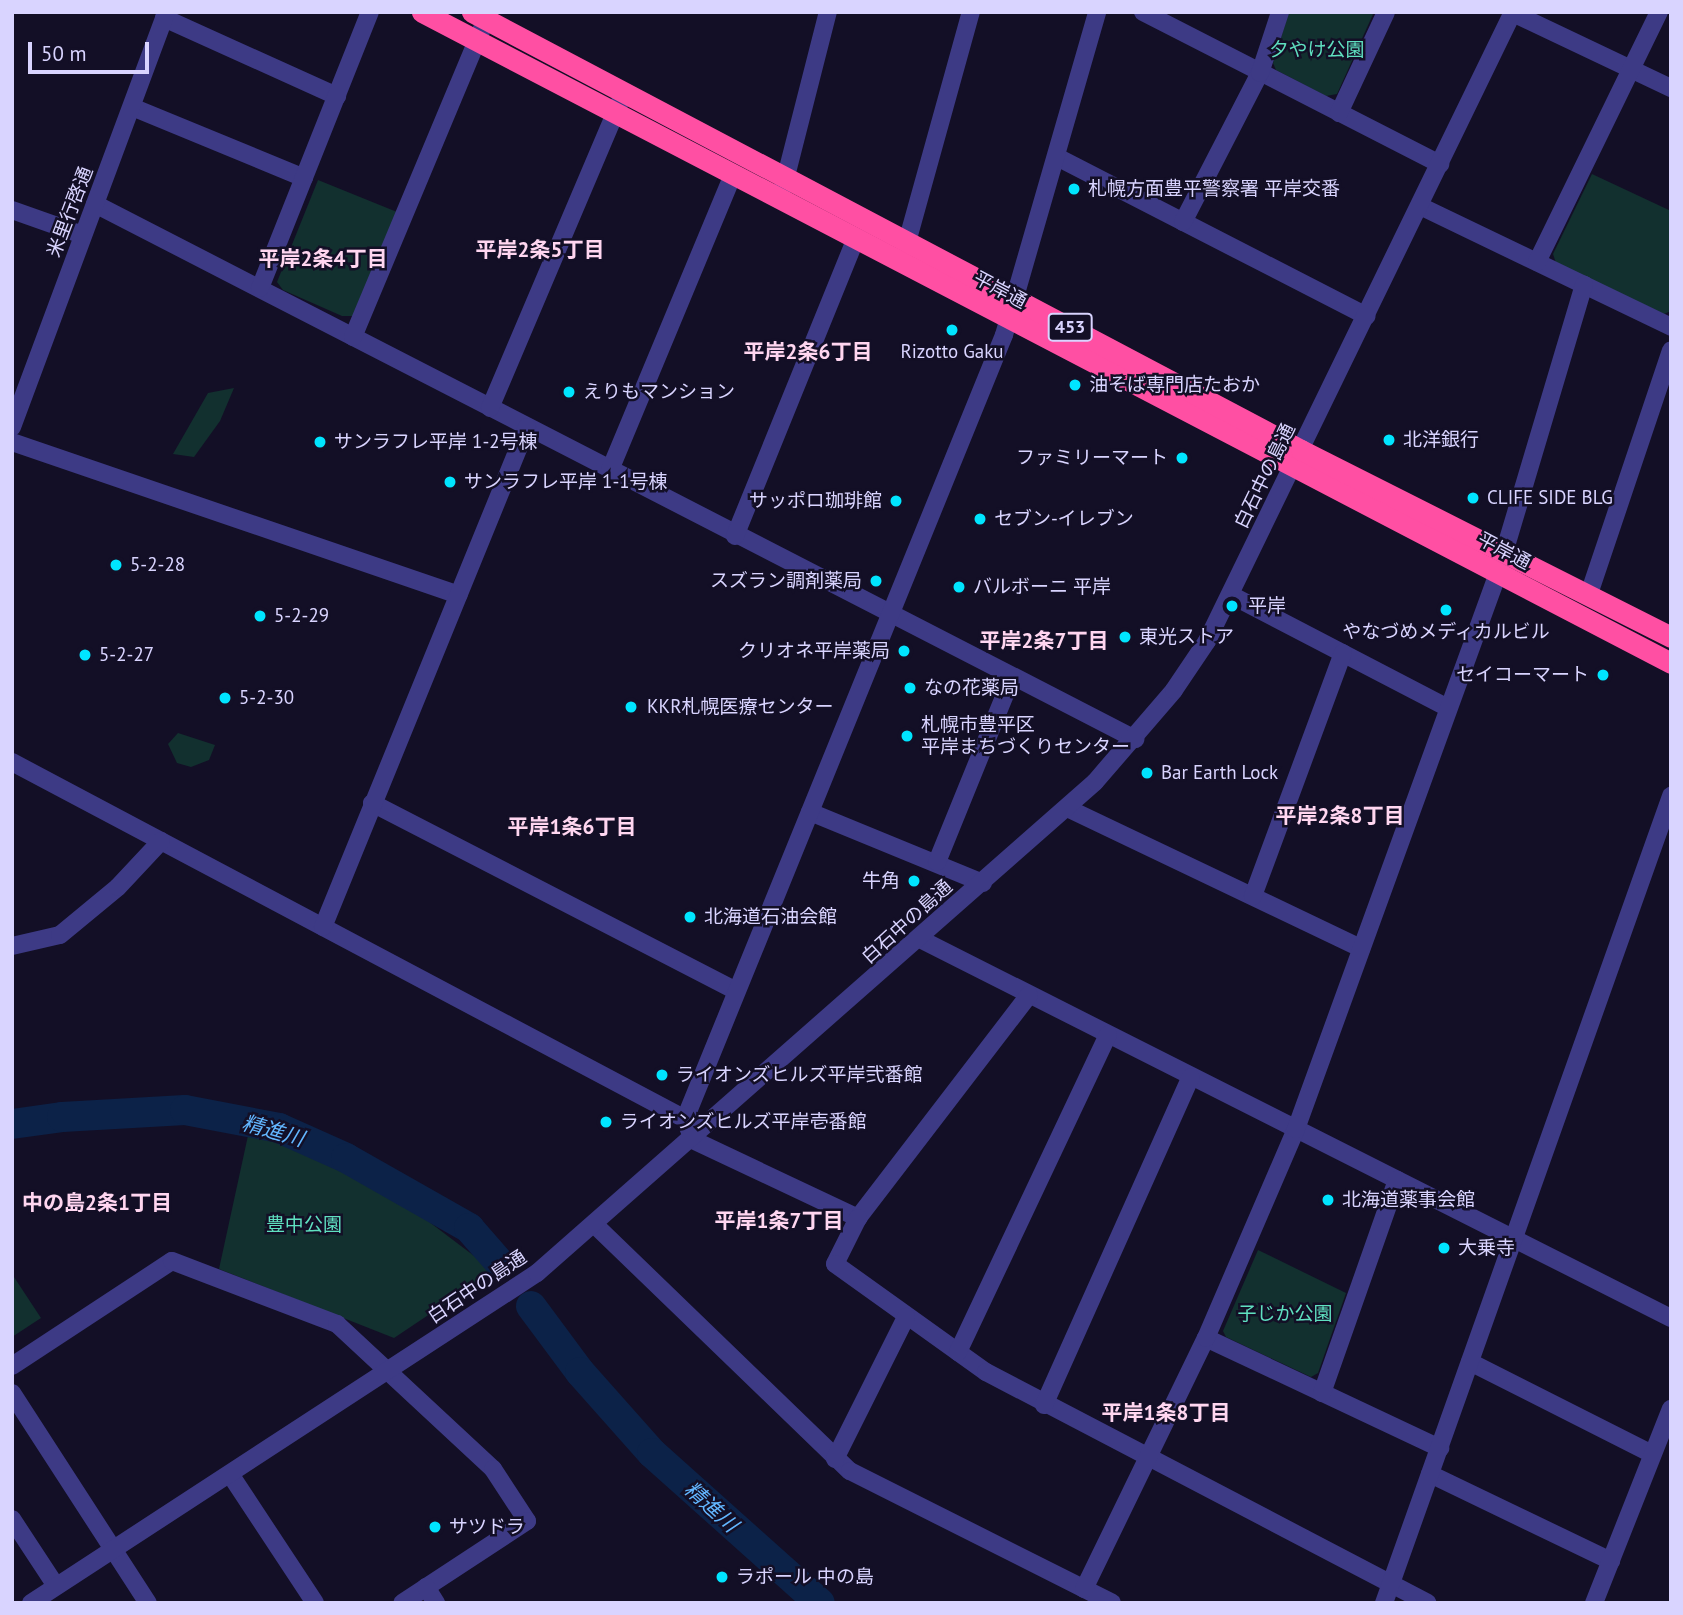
<!DOCTYPE html>
<meta charset="utf-8">
<style>
body{margin:0}
#map{position:relative;width:1683px;height:1615px;overflow:hidden;background:#130f26;font-family:"PT Sans","Noto Sans JP",sans-serif}
div>[style]{position:absolute}
[style*='--x']{left:calc(var(--x)*1px);top:calc(var(--y)*1px);width:calc(var(--w)*1px);rotate:calc(var(--a)*1deg)}
.green>*{inset:0;background:#12302f}
.river>*{height:30px;margin:-15px;padding:0 15px;transform-origin:15px;border-radius:15px;background:#0c2248}
.minor>*{height:18px;margin:-9px;padding:0 9px;transform-origin:9px;border-radius:9px;background:#3d3a85}
.highway>*{height:21px;margin:-10.5px;padding:0 10.5px;transform-origin:10.5px;border-radius:10.5px;background:#ff4fa3}
.dots>*{width:19px;height:19px;translate:-50% -50%;box-sizing:border-box;border:4px solid #130f26;border-radius:50%}
span{translate:-50% -50%;white-space:nowrap;text-align:center;line-height:1.15;-webkit-text-stroke:5px #130f26;paint-order:stroke}
.shield-label span{padding:2px 5px;background:#130f26;border:2px solid;border-radius:5px;-webkit-text-stroke-width:0}
.shield-label{font-size:18px;color:#d9d4ff;font-weight:700}
.park-label{font-size:19px;color:#5fe0c0}
.poi-label{font-size:19px;color:#d9d4ff}
.left{translate:0 -50%;text-align:left}
.right{translate:-100% -50%;text-align:right}
.street-label{font-size:19px;color:#d9d4ff}
.neighbourhood-label{font-size:21px;color:#ffd6f0;font-weight:700}
.water-label{font-size:21px;color:#62b6ff;font-style:italic}
.frame{position:absolute;inset:0;border:14px solid #d9d4ff;pointer-events:none}
.scale{position:absolute;left:28px;top:42px;width:121px;height:32px;box-sizing:border-box;border:4px solid #d9d4ff;border-top:0;padding-left:9px;font-size:21px;line-height:24px;white-space:nowrap;color:#d9d4ff;-webkit-text-stroke:5px #130f26;paint-order:stroke}
</style>
<div id="map">
<div class="green">
<i style="clip-path:polygon(1289px 12px,1374px 12px,1337px 94px,1326px 96px,1276px 70px,1273px 63px)"></i>
<i style="clip-path:polygon(1592px 174px,1671px 211px,1671px 311px,1664px 314px,1556px 263px,1553px 254px)"></i>
<i style="clip-path:polygon(318px 180px,397px 212px,354px 316px,342px 316px,283px 290px,277px 282px)"></i>
<i style="clip-path:polygon(234px 388px,220px 421px,194px 457px,173px 454px,208px 393px)"></i>
<i style="clip-path:polygon(178px 733px,215px 745px,209px 760px,191px 767px,177px 763px,168px 744px)"></i>
<i style="clip-path:polygon(249px 1131px,330px 1156px,387px 1190px,494px 1271px,394px 1338px,219px 1269px)"></i>
<i style="clip-path:polygon(1258px 1250px,1346px 1293px,1318px 1373px,1311px 1377px,1226px 1337px,1223px 1331px)"></i>
<i style="clip-path:polygon(12px 1274px,41px 1318px,12px 1337px)"></i>
</div>
<div class="river">
<i style="--x:12;--y:1124;--w:50;--a:-8"></i>
<i style="--x:62;--y:1117;--w:123;--a:-3.3"></i>
<i style="--x:185;--y:1110;--w:96;--a:10.8"></i>
<i style="--x:279;--y:1128;--w:73;--a:24.1"></i>
<i style="--x:346;--y:1158;--w:142;--a:29.6"></i>
<i style="--x:469;--y:1228;--w:44;--a:48.7"></i>
<i style="--x:531;--y:1306;--w:82;--a:53.4"></i>
<i style="--x:580;--y:1372;--w:108;--a:48.4"></i>
<i style="--x:652;--y:1453;--w:225;--a:41.8"></i>
</div>
<div class="minor">
<i style="--x:1143;--y:12;--w:334;--a:27.1"></i>
<i style="--x:1513;--y:13;--w:175;--a:25.4"></i>
<i style="--x:164;--y:18;--w:190;--a:24.3"></i>
<i style="--x:132;--y:107;--w:186;--a:22.4"></i>
<i style="--x:1339;--y:113;--w:111;--a:-65"></i>
<i style="--x:1057;--y:157;--w:348;--a:27.2"></i>
<i style="--x:783;--y:188;--w:182;--a:-75.7"></i>
<i style="--x:95;--y:204;--w:1170;--a:27.22"></i>
<i style="--x:1420;--y:206;--w:279;--a:25.7"></i>
<i style="--x:12;--y:210;--w:75;--a:19.4"></i>
<i style="--x:1183;--y:222;--w:168;--a:-62.7"></i>
<i style="--x:1260;--y:73;--w:64;--a:-71.8"></i>
<i style="--x:904;--y:253;--w:250;--a:-74.5"></i>
<i style="--x:1537;--y:262;--w:278;--a:-64"></i>
<i style="--x:260;--y:288;--w:297;--a:-68.3"></i>
<i style="--x:353;--y:337;--w:335;--a:-67.3"></i>
<i style="--x:490;--y:408;--w:342;--a:-67"></i>
<i style="--x:12;--y:427;--w:443;--a:-69.6"></i>
<i style="--x:12;--y:442;--w:472;--a:18.9"></i>
<i style="--x:610;--y:470;--w:317;--a:-67.4"></i>
<i style="--x:735;--y:536;--w:318;--a:-67.9"></i>
<i style="--x:1589;--y:594;--w:257;--a:-71.4"></i>
<i style="--x:1231;--y:595;--w:245;--a:27.5"></i>
<i style="--x:12;--y:762;--w:762;--a:27.94"></i>
<i style="--x:685;--y:1119;--w:22;--a:69"></i>
<i style="--x:693;--y:1140;--w:183;--a:25.3"></i>
<i style="--x:372;--y:803;--w:410;--a:27.3"></i>
<i style="--x:1067;--y:808;--w:326;--a:25.5"></i>
<i style="--x:810;--y:812;--w:187;--a:22.3"></i>
<i style="--x:937;--y:862;--w:200;--a:-67.9"></i>
<i style="--x:1253;--y:896;--w:259;--a:-69.7"></i>
<i style="--x:323;--y:927;--w:540;--a:-67.8"></i>
<i style="--x:920;--y:939;--w:841;--a:26.78"></i>
<i style="--x:12;--y:946;--w:49;--a:-12.9"></i>
<i style="--x:60;--y:935;--w:75;--a:-39.6"></i>
<i style="--x:118;--y:887;--w:63;--a:-46.9"></i>
<i style="--x:1029;--y:995;--w:281;--a:127.5"></i>
<i style="--x:858;--y:1218;--w:51;--a:116.6"></i>
<i style="--x:835;--y:1264;--w:186;--a:35.6"></i>
<i style="--x:986;--y:1372;--w:498;--a:27.6"></i>
<i style="--x:685;--y:1119;--w:846;--a:-67.86"></i>
<i style="--x:1004;--y:335;--w:336;--a:-73.9"></i>
<i style="--x:595;--y:1225;--w:354;--a:44"></i>
<i style="--x:850;--y:1471;--w:293;--a:26.7"></i>
<i style="--x:1206;--y:1338;--w:259;--a:25.2"></i>
<i style="--x:958;--y:1352;--w:351;--a:-64.7"></i>
<i style="--x:1470;--y:1362;--w:204;--a:26.8"></i>
<i style="--x:12;--y:1366;--w:191;--a:-33.3"></i>
<i style="--x:172;--y:1261;--w:177;--a:20.9"></i>
<i style="--x:337;--y:1324;--w:213;--a:42.9"></i>
<i style="--x:493;--y:1469;--w:62;--a:56.8"></i>
<i style="--x:527;--y:1521;--w:149;--a:146.7"></i>
<i style="--x:12;--y:1393;--w:250;--a:57.1"></i>
<i style="--x:1322;--y:1393;--w:226;--a:-70.6"></i>
<i style="--x:1044;--y:1405;--w:359;--a:-65.9"></i>
<i style="--x:835;--y:1459;--w:159;--a:-63.4"></i>
<i style="--x:230;--y:1474;--w:154;--a:56.6"></i>
<i style="--x:1430;--y:1474;--w:201;--a:25.7"></i>
<i style="--x:12;--y:1519;--w:80;--a:56.7"></i>
<i style="--x:426;--y:1587;--w:19;--a:58"></i>
<i style="--x:1084;--y:1589;--w:279;--a:-64.1"></i>
<i style="--x:1206;--y:1338;--w:228;--a:-66.7"></i>
<i style="--x:1296;--y:1129;--w:592;--a:-70.03"></i>
<i style="--x:1498;--y:573;--w:301;--a:-73.4"></i>
<i style="--x:31;--y:1603;--w:604;--a:-33.11"></i>
<i style="--x:537;--y:1273;--w:743;--a:-41.35"></i>
<i style="--x:1095;--y:782;--w:121;--a:-49.3"></i>
<i style="--x:1174;--y:690;--w:59;--a:-56"></i>
<i style="--x:1207;--y:641;--w:699;--a:-64.06"></i>
<i style="--x:1384;--y:1603;--w:857;--a:-70.42"></i>
<i style="--x:1594;--y:1603;--w:209;--a:-68.4"></i>
</div>
<div class="highway">
<i style="--x:422;--y:12;--w:1408;--a:27.53"></i>
<i style="--x:472;--y:12;--w:938;--a:27.85"></i>
<i style="--x:1301;--y:450;--w:415;--a:26.8"></i>
</div>
<div class="dots">
<i style="left:1074px;top:189px;background:#00e5ff"></i>
<i style="left:952px;top:330px;background:#00e5ff"></i>
<i style="left:1075px;top:385px;background:#00e5ff"></i>
<i style="left:569px;top:392px;background:#00e5ff"></i>
<i style="left:1389px;top:440px;background:#00e5ff"></i>
<i style="left:320px;top:442px;background:#00e5ff"></i>
<i style="left:1182px;top:458px;background:#00e5ff"></i>
<i style="left:450px;top:482px;background:#00e5ff"></i>
<i style="left:1473px;top:498px;background:#00e5ff"></i>
<i style="left:896px;top:501px;background:#00e5ff"></i>
<i style="left:980px;top:519px;background:#00e5ff"></i>
<i style="left:116px;top:565px;background:#00e5ff"></i>
<i style="left:876px;top:581px;background:#00e5ff"></i>
<i style="left:959px;top:587px;background:#00e5ff"></i>
<i style="left:1232px;top:606px;background:#00e5ff"></i>
<i style="left:1446px;top:610px;background:#00e5ff"></i>
<i style="left:260px;top:616px;background:#00e5ff"></i>
<i style="left:1125px;top:637px;background:#00e5ff"></i>
<i style="left:904px;top:651px;background:#00e5ff"></i>
<i style="left:85px;top:655px;background:#00e5ff"></i>
<i style="left:1603px;top:675px;background:#00e5ff"></i>
<i style="left:910px;top:688px;background:#00e5ff"></i>
<i style="left:225px;top:698px;background:#00e5ff"></i>
<i style="left:631px;top:707px;background:#00e5ff"></i>
<i style="left:907px;top:736px;background:#00e5ff"></i>
<i style="left:1147px;top:773px;background:#00e5ff"></i>
<i style="left:914px;top:881px;background:#00e5ff"></i>
<i style="left:690px;top:917px;background:#00e5ff"></i>
<i style="left:662px;top:1075px;background:#00e5ff"></i>
<i style="left:606px;top:1122px;background:#00e5ff"></i>
<i style="left:1328px;top:1200px;background:#00e5ff"></i>
<i style="left:1444px;top:1248px;background:#00e5ff"></i>
<i style="left:435px;top:1527px;background:#00e5ff"></i>
<i style="left:722px;top:1577px;background:#00e5ff"></i>
</div>
<div class="shield-label">
<span style="left:1070px;top:327px">453</span>
</div>
<div class="park-label">
<span style="left:1317px;top:50px">夕やけ公園</span>
<span style="left:304px;top:1225px">豊中公園</span>
<span style="left:1285px;top:1314px">子じか公園</span>
</div>
<div class="poi-label">
<span class="left" style="left:1088px;top:189px">札幌方面豊平警察署 平岸交番</span>
<span style="left:952px;top:352px">Rizotto Gaku</span>
<span class="left" style="left:1089px;top:385px">油そば専門店たおか</span>
<span class="left" style="left:583px;top:392px">えりもマンション</span>
<span class="left" style="left:1403px;top:440px">北洋銀行</span>
<span class="left" style="left:334px;top:442px">サンラフレ平岸 1-2号棟</span>
<span class="right" style="left:1168px;top:458px">ファミリーマート</span>
<span class="left" style="left:464px;top:482px">サンラフレ平岸 1-1号棟</span>
<span class="left" style="left:1487px;top:498px">CLIFE SIDE BLG</span>
<span class="right" style="left:882px;top:501px">サッポロ珈琲館</span>
<span class="left" style="left:994px;top:519px">セブン-イレブン</span>
<span class="left" style="left:130px;top:565px">5-2-28</span>
<span class="right" style="left:862px;top:581px">スズラン調剤薬局</span>
<span class="left" style="left:973px;top:587px">バルボーニ 平岸</span>
<span class="left" style="left:1248px;top:606px">平岸</span>
<span class="left" style="left:274px;top:616px">5-2-29</span>
<span style="left:1446px;top:632px">やなづめメディカルビル</span>
<span class="left" style="left:1139px;top:637px">東光ストア</span>
<span class="right" style="left:890px;top:651px">クリオネ平岸薬局</span>
<span class="left" style="left:99px;top:655px">5-2-27</span>
<span class="right" style="left:1589px;top:675px">セイコーマート</span>
<span class="left" style="left:924px;top:688px">なの花薬局</span>
<span class="left" style="left:239px;top:698px">5-2-30</span>
<span class="left" style="left:647px;top:707px">KKR札幌医療センター</span>
<span class="left" style="left:921px;top:736px">札幌市豊平区<br>平岸まちづくりセンター</span>
<span class="left" style="left:1161px;top:773px">Bar Earth Lock</span>
<span class="right" style="left:900px;top:881px">牛角</span>
<span class="left" style="left:704px;top:917px">北海道石油会館</span>
<span class="left" style="left:676px;top:1075px">ライオンズヒルズ平岸弐番館</span>
<span class="left" style="left:620px;top:1122px">ライオンズヒルズ平岸壱番館</span>
<span class="left" style="left:1342px;top:1200px">北海道薬事会館</span>
<span class="left" style="left:1458px;top:1248px">大乗寺</span>
<span class="left" style="left:449px;top:1527px">サツドラ</span>
<span class="left" style="left:736px;top:1577px">ラポール 中の島</span>
</div>
<div class="street-label">
<span style="left:70px;top:212px;rotate:-69deg">米里行啓通</span>
<span style="left:1000px;top:290px;rotate:28deg">平岸通</span>
<span style="left:1265px;top:476px;rotate:-64deg">白石中の島通</span>
<span style="left:1504px;top:551px;rotate:28deg">平岸通</span>
<span style="left:907px;top:922px;rotate:-42deg">白石中の島通</span>
<span style="left:477px;top:1287px;rotate:-34deg">白石中の島通</span>
</div>
<div class="neighbourhood-label">
<span style="left:540px;top:250px">平岸2条5丁目</span>
<span style="left:323px;top:259px">平岸2条4丁目</span>
<span style="left:808px;top:352px">平岸2条6丁目</span>
<span style="left:1044px;top:641px">平岸2条7丁目</span>
<span style="left:1340px;top:816px">平岸2条8丁目</span>
<span style="left:572px;top:827px">平岸1条6丁目</span>
<span style="left:97px;top:1203px">中の島2条1丁目</span>
<span style="left:779px;top:1221px">平岸1条7丁目</span>
<span style="left:1166px;top:1413px">平岸1条8丁目</span>
</div>
<div class="water-label">
<span style="left:273px;top:1131px;rotate:16deg">精進川</span>
<span style="left:711px;top:1507px;rotate:42deg">精進川</span>
</div>
<div class="frame"></div>
<div class="scale">50 m</div>
</div>
